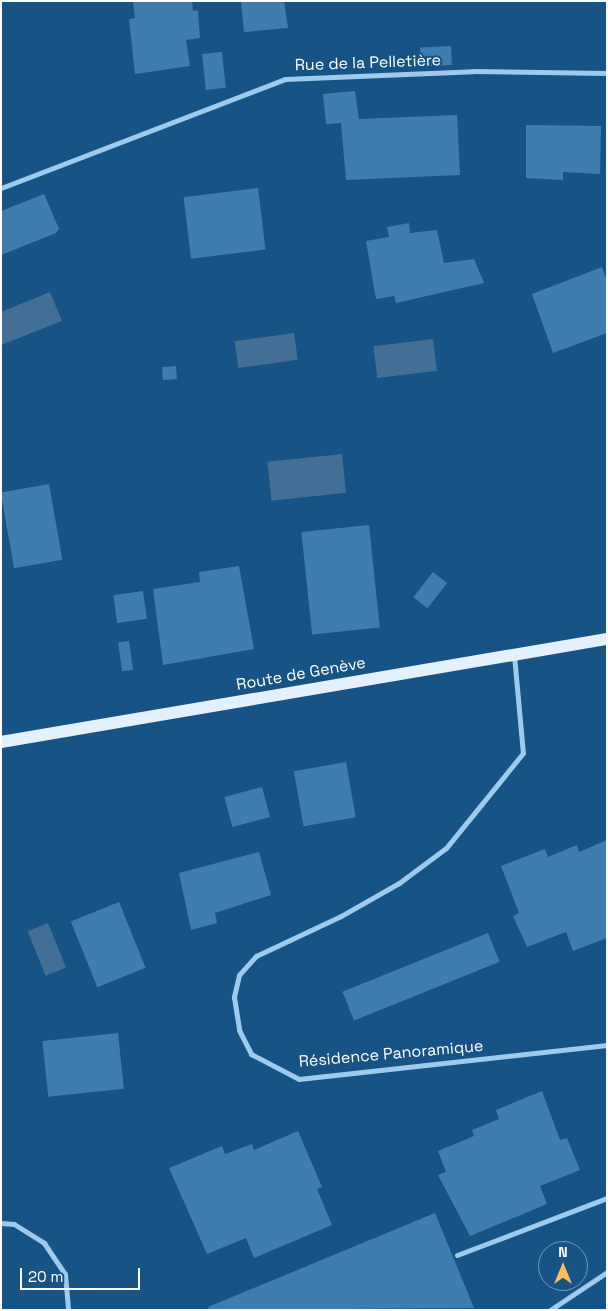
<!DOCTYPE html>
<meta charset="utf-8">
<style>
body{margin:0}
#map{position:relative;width:608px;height:1311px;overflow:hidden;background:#185385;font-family:"Space Grotesk",sans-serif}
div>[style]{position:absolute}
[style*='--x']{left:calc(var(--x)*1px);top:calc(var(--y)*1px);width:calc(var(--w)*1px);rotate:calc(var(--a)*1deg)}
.water>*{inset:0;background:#436f94;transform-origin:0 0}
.building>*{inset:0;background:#407daf;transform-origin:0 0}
.minor>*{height:5px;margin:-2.5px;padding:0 2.5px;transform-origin:2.5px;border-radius:2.5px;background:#9dcaed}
.primary>*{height:12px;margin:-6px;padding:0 6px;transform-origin:6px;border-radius:6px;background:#e3f1ff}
span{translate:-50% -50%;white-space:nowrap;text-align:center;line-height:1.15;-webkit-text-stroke:4px #185385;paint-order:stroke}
.street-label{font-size:16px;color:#fff}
.frame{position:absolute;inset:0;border:2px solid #fff;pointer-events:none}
.north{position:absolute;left:538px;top:1241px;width:50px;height:50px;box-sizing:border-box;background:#185385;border:1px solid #7498b6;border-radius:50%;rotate:0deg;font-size:14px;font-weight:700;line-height:20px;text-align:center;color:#fff}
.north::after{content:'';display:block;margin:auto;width:18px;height:22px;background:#ffbe59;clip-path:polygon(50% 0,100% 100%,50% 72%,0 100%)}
.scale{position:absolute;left:20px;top:1268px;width:120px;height:22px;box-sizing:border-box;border:2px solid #fff;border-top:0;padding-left:6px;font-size:15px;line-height:18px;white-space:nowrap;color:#fff;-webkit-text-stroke:4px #185385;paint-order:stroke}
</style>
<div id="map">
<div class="water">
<i style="clip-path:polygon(50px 292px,62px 321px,1px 345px,1px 312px)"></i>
<i style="left:294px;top:333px;width:27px;height:60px;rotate:82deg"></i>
<i style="left:433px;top:339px;width:32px;height:60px;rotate:83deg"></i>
<i style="left:342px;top:454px;width:39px;height:75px;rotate:84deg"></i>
<i style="left:48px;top:923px;width:48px;height:22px;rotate:68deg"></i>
</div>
<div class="building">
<i style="clip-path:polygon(133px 1px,192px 1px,193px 11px,198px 10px,200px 38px,186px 40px,190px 66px,135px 74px,129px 19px,135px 18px)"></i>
<i style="clip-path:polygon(241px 1px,284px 1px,288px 28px,244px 32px)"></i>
<i style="left:451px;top:46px;width:19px;height:31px;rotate:87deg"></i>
<i style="left:222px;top:52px;width:36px;height:20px;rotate:84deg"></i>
<i style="clip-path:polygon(355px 91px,359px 119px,457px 115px,460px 175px,346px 180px,341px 123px,326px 124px,323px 94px)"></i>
<i style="clip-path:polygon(526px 125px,601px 126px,600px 174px,563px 172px,563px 180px,526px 178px)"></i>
<i style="left:258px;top:188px;width:62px;height:75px;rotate:83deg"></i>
<i style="clip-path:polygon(44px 194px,59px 229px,56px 233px,1px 255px,1px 211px)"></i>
<i style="clip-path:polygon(409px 223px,410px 233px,437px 230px,444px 263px,474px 259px,484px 283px,396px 303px,394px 296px,376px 299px,366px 241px,389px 237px,387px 227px)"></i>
<i style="clip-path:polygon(602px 267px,607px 281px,607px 333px,553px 353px,532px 294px)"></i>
<i style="left:176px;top:366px;width:13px;height:14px;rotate:86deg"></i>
<i style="left:49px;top:484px;width:77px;height:49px;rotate:80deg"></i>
<i style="left:369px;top:525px;width:103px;height:68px;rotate:84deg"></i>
<i style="clip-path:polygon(239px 566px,254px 649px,163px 665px,153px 589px,200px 582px,199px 572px)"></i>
<i style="left:433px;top:572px;width:18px;height:32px;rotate:38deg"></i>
<i style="left:143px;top:591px;width:28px;height:30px;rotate:82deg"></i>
<i style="left:129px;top:641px;width:29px;height:11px;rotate:82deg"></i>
<i style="left:346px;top:762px;width:56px;height:53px;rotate:80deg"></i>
<i style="left:262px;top:787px;width:31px;height:39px;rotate:75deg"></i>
<i style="clip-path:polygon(607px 840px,607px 938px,573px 951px,566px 932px,527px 947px,513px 916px,519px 913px,501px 866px,545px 849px,548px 857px,577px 845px,579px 852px)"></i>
<i style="clip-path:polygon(259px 852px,271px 895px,215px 913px,217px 923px,191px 930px,179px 873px)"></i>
<i style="left:119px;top:902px;width:71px;height:52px;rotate:68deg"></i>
<i style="left:488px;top:933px;width:31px;height:157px;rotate:68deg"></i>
<i style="left:118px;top:1033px;width:56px;height:76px;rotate:84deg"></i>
<i style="clip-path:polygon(542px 1091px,560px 1140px,567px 1138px,580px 1170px,540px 1186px,547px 1204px,470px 1236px,438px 1175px,446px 1172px,438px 1151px,474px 1136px,472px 1130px,499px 1119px,496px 1110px)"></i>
<i style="clip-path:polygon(298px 1131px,322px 1187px,317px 1189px,332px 1225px,254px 1258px,246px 1238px,207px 1254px,169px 1168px,222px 1146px,225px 1154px,252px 1144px,254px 1150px)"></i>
<i style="clip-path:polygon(435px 1213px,474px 1308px,209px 1310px,208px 1307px)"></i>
</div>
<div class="minor">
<i style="--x:1;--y:188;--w:304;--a:-21"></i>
<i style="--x:285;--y:79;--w:188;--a:-2.4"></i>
<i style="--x:473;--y:71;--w:134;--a:0.9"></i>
<i style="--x:514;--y:655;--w:98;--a:84.8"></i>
<i style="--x:523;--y:753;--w:122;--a:129"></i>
<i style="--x:446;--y:848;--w:59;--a:143.3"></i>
<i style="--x:399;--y:883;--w:67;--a:150.4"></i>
<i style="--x:341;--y:916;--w:94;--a:154.8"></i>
<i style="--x:256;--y:956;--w:25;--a:132"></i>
<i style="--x:239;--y:975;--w:23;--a:103"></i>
<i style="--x:234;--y:997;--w:33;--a:81"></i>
<i style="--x:239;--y:1030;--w:27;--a:63"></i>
<i style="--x:251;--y:1054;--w:54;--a:27.5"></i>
<i style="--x:299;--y:1079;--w:310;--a:-6.3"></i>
<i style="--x:1;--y:1223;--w:13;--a:4"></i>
<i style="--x:14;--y:1224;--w:36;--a:32"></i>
<i style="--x:44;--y:1243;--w:37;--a:56"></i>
<i style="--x:65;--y:1274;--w:36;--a:85"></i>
<i style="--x:457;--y:1255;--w:160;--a:-20.8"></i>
<i style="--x:550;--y:1310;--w:69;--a:-33.7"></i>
</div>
<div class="primary">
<i style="--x:1;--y:742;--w:615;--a:-9.65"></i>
</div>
<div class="street-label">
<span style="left:368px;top:63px;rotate:-2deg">Rue de la Pelletière</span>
<span style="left:301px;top:674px;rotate:-10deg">Route de Genève</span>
<span style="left:391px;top:1054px;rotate:-5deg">Résidence Panoramique</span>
</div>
<div class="frame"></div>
<div class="north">N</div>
<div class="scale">20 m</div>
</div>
